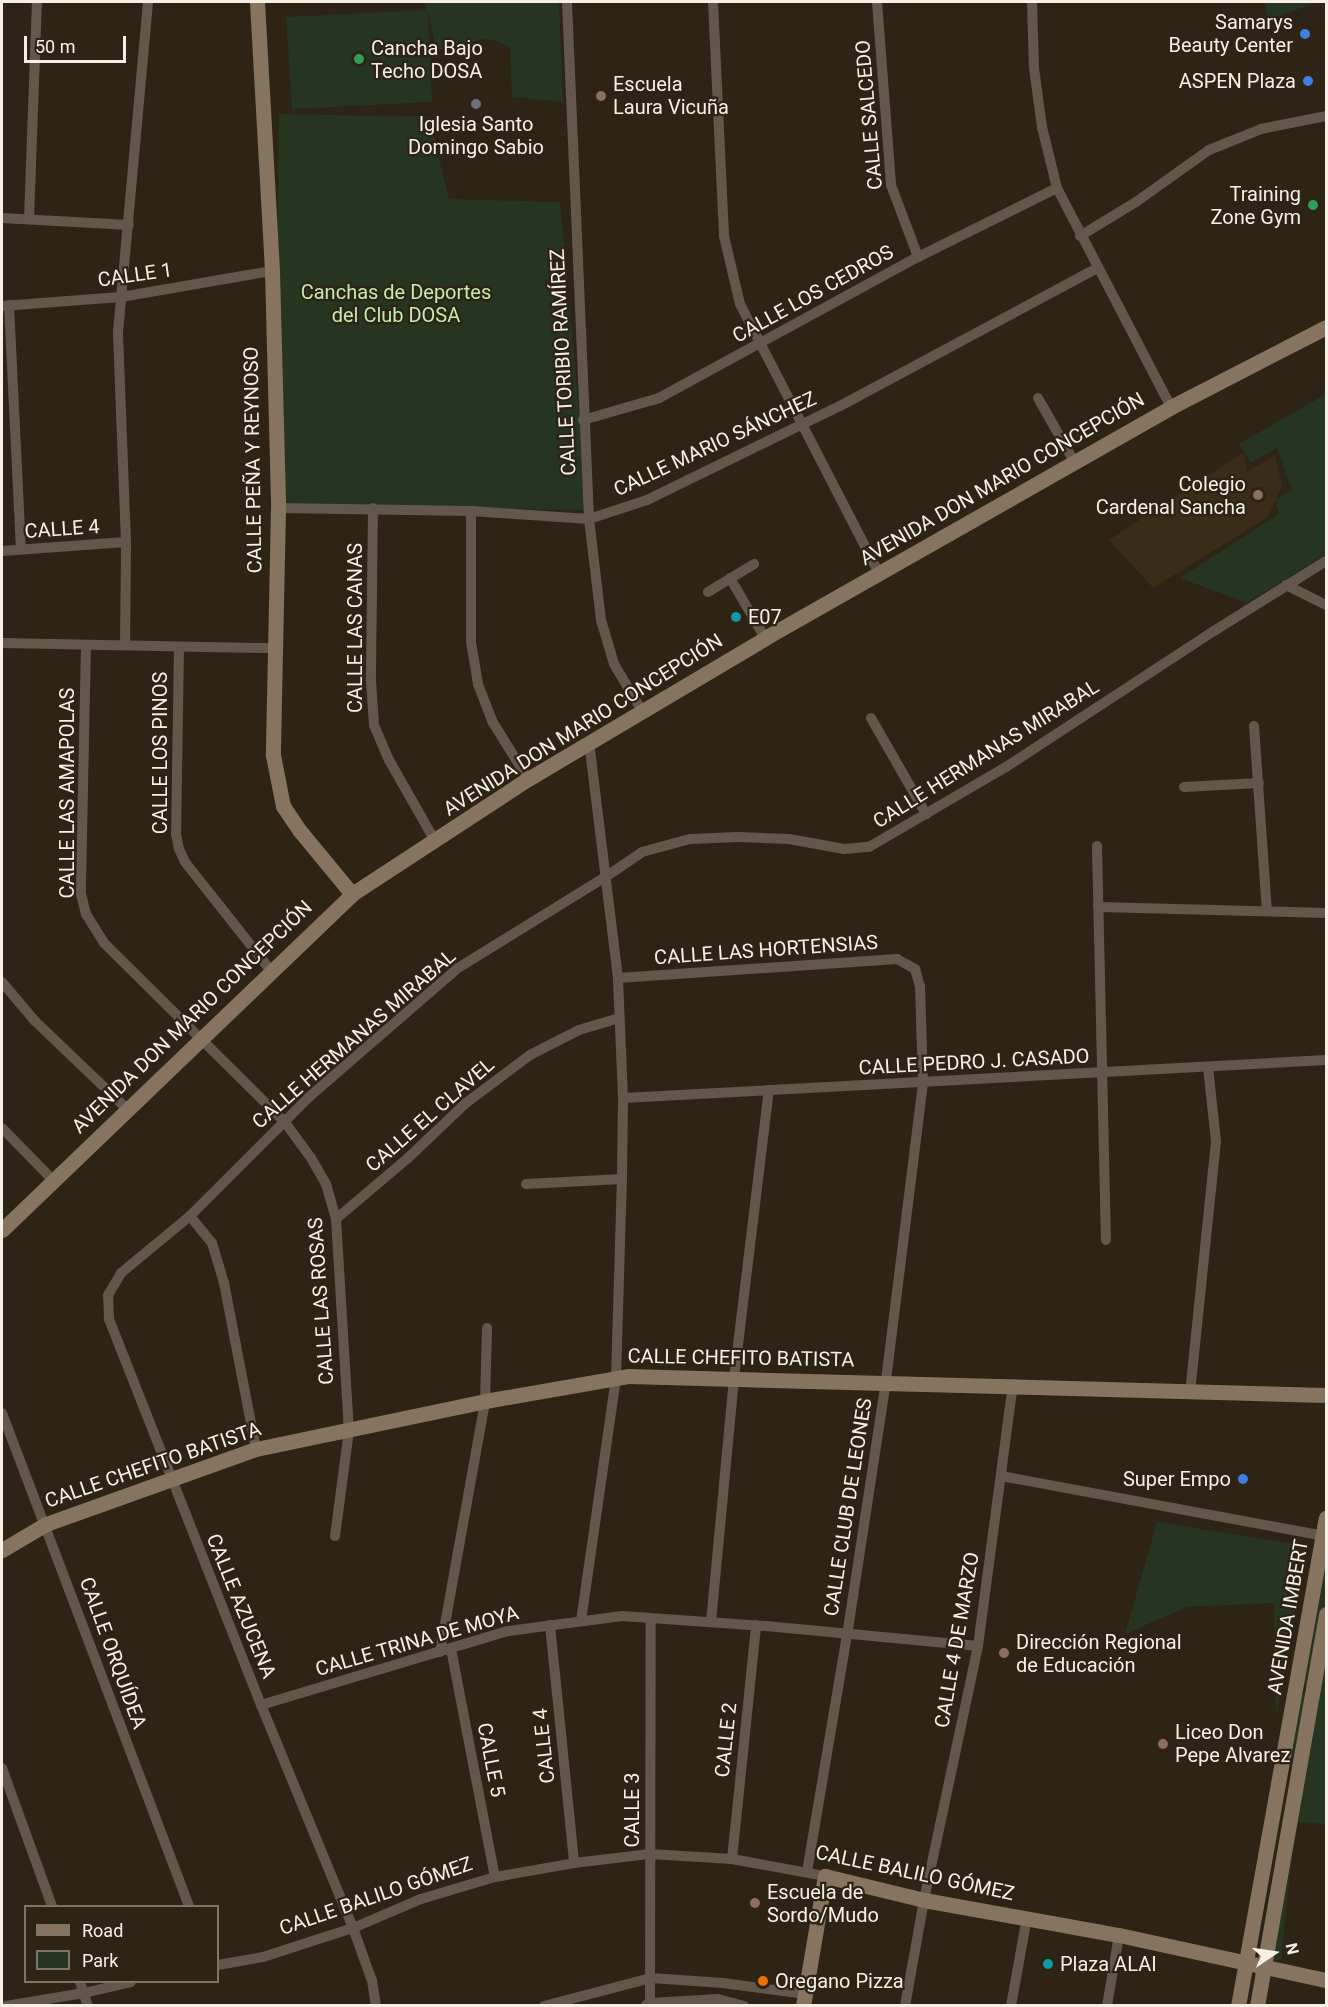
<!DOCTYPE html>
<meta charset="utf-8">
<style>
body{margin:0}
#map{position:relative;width:1328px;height:2007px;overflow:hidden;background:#2d2416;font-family:Roboto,sans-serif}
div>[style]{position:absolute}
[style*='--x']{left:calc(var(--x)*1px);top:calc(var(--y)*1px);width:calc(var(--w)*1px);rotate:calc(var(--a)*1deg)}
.built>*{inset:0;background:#392c18}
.green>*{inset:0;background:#26351f;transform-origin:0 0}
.street>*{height:10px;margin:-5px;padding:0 5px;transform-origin:5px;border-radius:5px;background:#63574b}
.secondary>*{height:15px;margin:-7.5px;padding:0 7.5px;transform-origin:7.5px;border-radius:7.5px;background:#867360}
.dots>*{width:16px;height:16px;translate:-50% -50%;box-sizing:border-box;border:3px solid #2d2416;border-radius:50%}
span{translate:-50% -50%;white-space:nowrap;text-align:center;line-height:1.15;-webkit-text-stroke:4.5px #2d2416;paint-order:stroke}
.poi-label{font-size:20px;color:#f5efe6}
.right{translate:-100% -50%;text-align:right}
.left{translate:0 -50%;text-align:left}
.street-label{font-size:20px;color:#f5efe6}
.park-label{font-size:20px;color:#c2eab2}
.frame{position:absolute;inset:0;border:3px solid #f5efe6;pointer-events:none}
.legend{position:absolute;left:24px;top:1905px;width:195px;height:78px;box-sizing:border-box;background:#2d2416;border:2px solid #7d7569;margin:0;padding:8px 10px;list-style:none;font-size:18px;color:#f5efe6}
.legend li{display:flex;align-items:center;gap:12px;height:30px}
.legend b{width:30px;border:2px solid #7d7569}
.north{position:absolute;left:1244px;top:1923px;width:60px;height:60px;-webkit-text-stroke:4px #2d2416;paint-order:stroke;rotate:77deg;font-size:16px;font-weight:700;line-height:24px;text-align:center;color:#f5efe6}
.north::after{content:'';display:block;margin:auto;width:21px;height:27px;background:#f5efe6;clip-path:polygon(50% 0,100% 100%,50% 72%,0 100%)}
.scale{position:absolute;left:24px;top:36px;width:102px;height:27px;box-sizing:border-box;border:3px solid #f5efe6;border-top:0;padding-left:8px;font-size:18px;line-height:21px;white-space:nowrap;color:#f5efe6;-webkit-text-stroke:4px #2d2416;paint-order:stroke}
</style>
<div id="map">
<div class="built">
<i style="clip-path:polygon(1244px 452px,1247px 472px,1275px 455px,1282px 486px,1268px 517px,1153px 588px,1109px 540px)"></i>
</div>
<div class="green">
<i style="clip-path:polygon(426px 2px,559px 2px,563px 102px,512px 97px,510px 48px,495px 40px,484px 39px,437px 51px,428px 13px,432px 102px,292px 109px,286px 17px,426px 10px)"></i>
<i style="clip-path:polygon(1265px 2px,1315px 2px,1315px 3px,1267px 20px)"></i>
<i style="clip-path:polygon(279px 114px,429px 117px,449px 199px,560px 202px,588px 510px,286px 506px,275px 416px)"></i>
<i style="clip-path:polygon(1326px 394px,1326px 554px,1247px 603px,1180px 578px,1279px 514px,1276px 500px,1292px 490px,1277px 448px,1251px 463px,1239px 444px)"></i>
<i style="clip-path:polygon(1157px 1522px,1307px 1546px,1276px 1715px,1274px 1603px,1187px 1607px,1125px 1634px)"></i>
<i style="clip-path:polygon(1326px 1541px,1326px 1597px,1309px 1686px,1302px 1684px)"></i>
<i style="clip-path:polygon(1326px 1655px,1326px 1824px,1296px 1822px)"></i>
<i style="left:1299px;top:1693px;width:10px;height:268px;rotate:6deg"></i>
</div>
<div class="street">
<i style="--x:567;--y:2;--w:517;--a:87.56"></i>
<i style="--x:589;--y:519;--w:102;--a:83.2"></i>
<i style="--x:601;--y:620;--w:46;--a:73.5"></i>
<i style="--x:614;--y:664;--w:55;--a:59.2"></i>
<i style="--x:713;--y:2;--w:234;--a:87.3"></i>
<i style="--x:724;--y:236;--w:70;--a:76.8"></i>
<i style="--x:740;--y:304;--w:303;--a:62.7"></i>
<i style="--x:877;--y:2;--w:184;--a:85.6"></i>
<i style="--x:891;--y:185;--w:77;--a:69.4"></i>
<i style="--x:1032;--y:2;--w:66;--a:88.3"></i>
<i style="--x:1034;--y:68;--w:60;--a:82.3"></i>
<i style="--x:1042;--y:127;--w:63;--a:76.2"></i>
<i style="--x:1057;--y:188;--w:247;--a:62.5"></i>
<i style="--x:2;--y:218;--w:127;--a:3.2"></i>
<i style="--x:29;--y:219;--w:217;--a:-87.9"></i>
<i style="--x:1080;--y:236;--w:66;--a:-31.3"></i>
<i style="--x:1136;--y:202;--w:90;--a:-35.5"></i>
<i style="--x:1209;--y:150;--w:56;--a:-22"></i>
<i style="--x:1261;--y:129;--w:66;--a:-11.3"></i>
<i style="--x:9;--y:305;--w:245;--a:87.2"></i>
<i style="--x:2;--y:306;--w:119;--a:-4.3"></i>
<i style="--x:121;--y:297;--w:153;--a:-9.8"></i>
<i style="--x:1038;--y:398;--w:75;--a:60.4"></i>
<i style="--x:583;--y:420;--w:79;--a:-16.1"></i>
<i style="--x:659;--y:398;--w:295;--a:-28.6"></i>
<i style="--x:918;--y:257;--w:155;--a:-26.4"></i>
<i style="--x:278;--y:508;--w:193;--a:0.9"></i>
<i style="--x:471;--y:511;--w:118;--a:3.9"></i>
<i style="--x:589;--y:519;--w:61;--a:-18.1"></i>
<i style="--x:647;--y:500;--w:215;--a:-26"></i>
<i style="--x:840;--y:406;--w:292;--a:-28.2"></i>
<i style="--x:373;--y:508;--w:173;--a:90.7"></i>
<i style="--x:371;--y:681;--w:44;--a:86.1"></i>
<i style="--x:374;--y:725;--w:38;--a:67"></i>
<i style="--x:389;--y:760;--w:93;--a:60.4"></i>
<i style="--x:471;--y:511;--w:131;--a:90"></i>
<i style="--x:471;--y:642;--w:43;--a:80.5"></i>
<i style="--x:478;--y:684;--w:40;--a:69"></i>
<i style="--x:492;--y:721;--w:68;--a:58.2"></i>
<i style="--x:2;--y:551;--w:124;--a:-4.2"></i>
<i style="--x:730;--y:578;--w:69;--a:59.7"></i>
<i style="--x:1286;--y:585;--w:45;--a:26.6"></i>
<i style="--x:708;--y:592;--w:54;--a:-31.3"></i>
<i style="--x:2;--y:643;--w:272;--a:1.1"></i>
<i style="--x:86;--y:645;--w:249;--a:91.2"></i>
<i style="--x:81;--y:894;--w:21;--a:76"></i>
<i style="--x:86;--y:914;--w:34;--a:58"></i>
<i style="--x:104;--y:943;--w:253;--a:44.7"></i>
<i style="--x:284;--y:1121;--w:46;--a:53.9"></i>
<i style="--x:311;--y:1158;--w:30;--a:60"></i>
<i style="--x:326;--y:1184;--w:36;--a:74"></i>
<i style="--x:336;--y:1219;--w:211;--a:86.5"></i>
<i style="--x:349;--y:1430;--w:107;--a:97.5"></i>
<i style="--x:125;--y:645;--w:103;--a:-89.4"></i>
<i style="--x:126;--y:542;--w:210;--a:-92.2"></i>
<i style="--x:118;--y:332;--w:331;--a:-84.8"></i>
<i style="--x:179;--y:647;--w:187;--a:90.9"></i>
<i style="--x:176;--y:834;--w:15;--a:79"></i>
<i style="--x:179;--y:849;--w:14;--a:65"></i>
<i style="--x:185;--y:862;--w:139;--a:51.7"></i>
<i style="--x:871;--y:718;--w:111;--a:60.2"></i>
<i style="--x:1254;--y:726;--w:184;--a:86"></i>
<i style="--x:1184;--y:787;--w:75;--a:-3.1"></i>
<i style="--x:1097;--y:846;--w:394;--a:88.7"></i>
<i style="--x:1098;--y:907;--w:228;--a:1.5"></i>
<i style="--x:618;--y:978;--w:280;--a:-3.9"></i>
<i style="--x:897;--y:959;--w:21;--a:29"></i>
<i style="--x:915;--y:969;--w:18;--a:74"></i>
<i style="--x:920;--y:986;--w:97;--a:88.2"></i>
<i style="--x:923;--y:1083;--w:300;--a:97.1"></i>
<i style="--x:886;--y:1381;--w:257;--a:98.7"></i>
<i style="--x:847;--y:1635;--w:239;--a:99.6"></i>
<i style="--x:2;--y:982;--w:51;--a:49.8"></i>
<i style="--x:35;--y:1021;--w:126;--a:43.7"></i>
<i style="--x:623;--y:1098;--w:704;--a:-3.09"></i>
<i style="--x:2;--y:1128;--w:73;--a:45.6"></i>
<i style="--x:526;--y:1184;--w:96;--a:-3"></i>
<i style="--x:190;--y:1216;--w:35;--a:51"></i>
<i style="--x:212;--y:1243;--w:42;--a:73.3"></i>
<i style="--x:224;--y:1283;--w:169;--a:79.1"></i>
<i style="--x:336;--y:1219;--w:94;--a:-40.3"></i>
<i style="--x:408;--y:1158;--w:80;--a:-43.5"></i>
<i style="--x:466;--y:1103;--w:80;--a:-36.9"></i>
<i style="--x:530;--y:1055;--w:55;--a:-27"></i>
<i style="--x:579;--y:1030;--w:42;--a:-16.7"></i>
<i style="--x:1190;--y:1393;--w:253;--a:-84.1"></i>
<i style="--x:1216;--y:1141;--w:74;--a:-96.2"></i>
<i style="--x:2;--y:1413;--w:527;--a:69.23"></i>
<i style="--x:1001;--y:1476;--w:330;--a:10.5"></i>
<i style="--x:581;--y:1621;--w:246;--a:-81.8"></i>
<i style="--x:616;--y:1378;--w:199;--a:-88.3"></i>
<i style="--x:622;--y:1179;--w:81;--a:-89.3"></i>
<i style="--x:623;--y:1098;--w:120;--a:-92.4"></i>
<i style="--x:618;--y:978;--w:237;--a:-97"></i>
<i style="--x:711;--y:1622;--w:245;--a:-84.6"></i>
<i style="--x:734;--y:1378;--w:290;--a:-83.1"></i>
<i style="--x:550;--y:1625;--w:239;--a:84.2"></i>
<i style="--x:451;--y:1649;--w:232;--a:79.1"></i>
<i style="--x:440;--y:1652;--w:255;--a:-79.8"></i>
<i style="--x:485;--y:1401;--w:73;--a:-88.4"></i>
<i style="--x:261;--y:1705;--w:258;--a:-16.7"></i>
<i style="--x:508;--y:1631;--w:115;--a:-7.5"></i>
<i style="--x:622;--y:1616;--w:144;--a:4"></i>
<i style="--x:766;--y:1626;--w:213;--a:5.4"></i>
<i style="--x:2;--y:1768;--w:147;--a:70.1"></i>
<i style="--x:732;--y:1859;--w:235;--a:-84.1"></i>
<i style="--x:218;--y:1965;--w:46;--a:-10.1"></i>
<i style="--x:263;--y:1957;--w:95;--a:-17.9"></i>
<i style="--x:353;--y:1928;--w:74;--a:-23.1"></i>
<i style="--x:421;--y:1899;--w:77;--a:-16.6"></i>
<i style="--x:495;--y:1877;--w:80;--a:-10"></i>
<i style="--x:574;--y:1863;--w:77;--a:-6.8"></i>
<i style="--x:650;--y:1854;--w:82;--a:3.5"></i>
<i style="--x:732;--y:1859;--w:95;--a:10.4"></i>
<i style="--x:80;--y:1982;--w:25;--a:72"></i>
<i style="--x:650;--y:2003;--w:385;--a:-89.9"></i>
<i style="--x:646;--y:2005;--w:4;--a:-27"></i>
<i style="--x:650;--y:2003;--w:68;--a:-3.4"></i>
<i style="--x:718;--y:1999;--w:27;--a:15"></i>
<i style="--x:6;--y:2006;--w:79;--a:-9.5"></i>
<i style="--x:84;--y:1993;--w:48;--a:-13.2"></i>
<i style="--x:376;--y:2006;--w:25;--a:-99"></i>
<i style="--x:372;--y:1981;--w:56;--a:-109.7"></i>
<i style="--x:353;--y:1928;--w:241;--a:-112.4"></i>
<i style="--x:261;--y:1705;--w:415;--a:-111.5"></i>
<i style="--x:109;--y:1319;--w:24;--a:-92"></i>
<i style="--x:108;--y:1295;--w:26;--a:-59"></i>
<i style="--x:121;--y:1273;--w:89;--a:-39.6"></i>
<i style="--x:190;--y:1216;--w:168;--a:-45"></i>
<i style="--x:309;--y:1097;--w:197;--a:-40.9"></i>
<i style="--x:458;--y:968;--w:175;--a:-31.7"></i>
<i style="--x:607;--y:876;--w:42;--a:-34.4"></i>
<i style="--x:642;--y:852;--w:50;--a:-15.2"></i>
<i style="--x:690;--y:839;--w:48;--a:-2.4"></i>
<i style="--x:738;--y:837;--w:51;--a:2.2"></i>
<i style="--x:789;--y:839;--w:56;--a:10.3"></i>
<i style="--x:844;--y:849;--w:25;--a:-5"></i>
<i style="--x:869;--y:847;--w:159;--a:-30.3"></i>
<i style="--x:1006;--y:767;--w:249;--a:-33.2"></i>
<i style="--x:1214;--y:631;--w:132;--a:-32"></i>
<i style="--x:544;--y:2006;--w:111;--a:-14.7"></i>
<i style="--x:651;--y:1978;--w:72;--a:4"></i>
<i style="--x:723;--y:1983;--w:83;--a:7.6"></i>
<i style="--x:905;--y:2006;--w:108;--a:-79.8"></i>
<i style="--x:924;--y:1900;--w:260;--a:-78"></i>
<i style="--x:978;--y:1646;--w:264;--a:-82.4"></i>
<i style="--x:1011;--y:2006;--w:90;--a:-79.8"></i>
<i style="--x:1107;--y:2006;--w:72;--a:-80.4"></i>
</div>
<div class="secondary">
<i style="--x:257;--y:2;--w:269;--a:86.8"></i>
<i style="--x:272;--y:271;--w:237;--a:88.5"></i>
<i style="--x:278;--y:508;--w:247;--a:91.2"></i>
<i style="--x:273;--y:755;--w:52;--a:78.9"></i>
<i style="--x:283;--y:806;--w:30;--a:56"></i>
<i style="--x:300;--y:831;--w:82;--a:50.5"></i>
<i style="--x:2;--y:1230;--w:485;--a:-43.8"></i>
<i style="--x:352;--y:894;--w:210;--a:-33.2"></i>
<i style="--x:528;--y:779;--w:276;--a:-30.7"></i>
<i style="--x:765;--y:638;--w:467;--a:-29.6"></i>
<i style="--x:1171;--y:407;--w:174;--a:-27.3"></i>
<i style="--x:2;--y:1550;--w:51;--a:-30.6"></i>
<i style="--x:46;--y:1524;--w:223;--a:-19.7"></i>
<i style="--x:256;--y:1449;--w:234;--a:-11.8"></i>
<i style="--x:485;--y:1401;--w:145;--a:-9.9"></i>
<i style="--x:628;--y:1376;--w:698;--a:1.56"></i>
<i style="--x:803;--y:2006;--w:132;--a:-80.4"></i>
<i style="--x:825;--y:1876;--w:102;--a:13.6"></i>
<i style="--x:924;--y:1900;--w:198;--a:10.2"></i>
<i style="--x:1119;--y:1935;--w:212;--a:12.3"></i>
<i style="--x:1238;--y:2006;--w:496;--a:-79.8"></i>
<i style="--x:1257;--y:2006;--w:398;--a:-80"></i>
</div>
<div class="dots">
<i style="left:1305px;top:34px;background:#3f7fe0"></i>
<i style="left:359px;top:59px;background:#2e9e5b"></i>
<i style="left:1308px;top:81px;background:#3f7fe0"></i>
<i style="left:601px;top:96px;background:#8d6e63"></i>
<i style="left:476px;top:104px;background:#6b7280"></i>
<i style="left:1313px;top:205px;background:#2e9e5b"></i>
<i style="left:1258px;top:495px;background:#8d6e63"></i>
<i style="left:736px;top:617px;background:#0f9aa8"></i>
<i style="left:1243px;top:1479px;background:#3f7fe0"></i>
<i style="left:1004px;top:1653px;background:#8d6e63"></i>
<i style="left:1163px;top:1744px;background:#8d6e63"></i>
<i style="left:755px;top:1903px;background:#8d6e63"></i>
<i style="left:1048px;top:1964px;background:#0f9aa8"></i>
<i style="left:763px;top:1981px;background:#e8710a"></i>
</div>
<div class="poi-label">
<span class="right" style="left:1293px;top:34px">Samarys<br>Beauty Center</span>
<span class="left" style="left:371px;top:60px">Cancha Bajo<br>Techo DOSA</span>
<span class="right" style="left:1296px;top:81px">ASPEN Plaza</span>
<span class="left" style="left:613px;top:96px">Escuela<br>Laura Vicuña</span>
<span style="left:476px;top:136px">Iglesia Santo<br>Domingo Sabio</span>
<span class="right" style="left:1301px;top:206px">Training<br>Zone Gym</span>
<span class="right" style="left:1246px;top:496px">Colegio<br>Cardenal Sancha</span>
<span class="left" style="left:748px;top:617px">E07</span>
<span class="right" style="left:1231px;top:1479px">Super Empo</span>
<span class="left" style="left:1016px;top:1654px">Dirección Regional<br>de Educación</span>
<span class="left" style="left:1175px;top:1744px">Liceo Don<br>Pepe Alvarez</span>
<span class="left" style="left:767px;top:1904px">Escuela de<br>Sordo/Mudo</span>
<span class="left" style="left:1060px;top:1964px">Plaza ALAI</span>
<span class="left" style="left:775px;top:1981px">Oregano Pizza</span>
</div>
<div class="street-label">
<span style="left:869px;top:115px;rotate:-95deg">CALLE SALCEDO</span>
<span style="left:135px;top:275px;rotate:-8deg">CALLE 1</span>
<span style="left:813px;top:294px;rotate:-29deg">CALLE LOS CEDROS</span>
<span style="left:563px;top:362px;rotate:-93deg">CALLE TORIBIO RAMÍREZ</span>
<span style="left:715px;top:444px;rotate:-25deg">CALLE MARIO SÁNCHEZ</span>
<span style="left:253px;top:460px;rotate:-91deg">CALLE PEÑA Y REYNOSO</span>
<span style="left:1002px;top:479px;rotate:-30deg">AVENIDA DON MARIO CONCEPCIÓN</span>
<span style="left:62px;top:529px;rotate:-4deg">CALLE 4</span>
<span style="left:355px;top:628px;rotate:-90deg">CALLE LAS CANAS</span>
<span style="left:583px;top:725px;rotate:-32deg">AVENIDA DON MARIO CONCEPCIÓN</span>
<span style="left:160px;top:753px;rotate:-90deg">CALLE LOS PINOS</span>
<span style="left:986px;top:754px;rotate:-32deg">CALLE HERMANAS MIRABAL</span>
<span style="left:67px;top:793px;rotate:-90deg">CALLE LAS AMAPOLAS</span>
<span style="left:766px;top:950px;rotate:-4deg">CALLE LAS HORTENSIAS</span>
<span style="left:192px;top:1017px;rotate:-44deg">AVENIDA DON MARIO CONCEPCIÓN</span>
<span style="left:354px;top:1039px;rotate:-41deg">CALLE HERMANAS MIRABAL</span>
<span style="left:974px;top:1062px;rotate:-3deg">CALLE PEDRO J. CASADO</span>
<span style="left:430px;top:1115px;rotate:-41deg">CALLE EL CLAVEL</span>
<span style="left:321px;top:1301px;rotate:-94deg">CALLE LAS ROSAS</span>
<span style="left:741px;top:1358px;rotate:1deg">CALLE CHEFITO BATISTA</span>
<span style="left:153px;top:1465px;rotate:-19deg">CALLE CHEFITO BATISTA</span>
<span style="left:848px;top:1507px;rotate:-81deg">CALLE CLUB DE LEONES</span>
<span style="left:241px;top:1606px;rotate:68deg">CALLE AZUCENA</span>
<span style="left:1288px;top:1617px;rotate:-80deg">AVENIDA IMBERT</span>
<span style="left:957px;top:1640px;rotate:-80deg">CALLE 4 DE MARZO</span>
<span style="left:417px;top:1641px;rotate:-16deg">CALLE TRINA DE MOYA</span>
<span style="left:113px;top:1653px;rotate:70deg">CALLE ORQUÍDEA</span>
<span style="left:726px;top:1740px;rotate:-84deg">CALLE 2</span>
<span style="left:544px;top:1746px;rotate:-96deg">CALLE 4</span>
<span style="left:491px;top:1760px;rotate:79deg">CALLE 5</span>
<span style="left:632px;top:1810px;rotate:-90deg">CALLE 3</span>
<span style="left:915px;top:1873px;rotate:12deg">CALLE BALILO GÓMEZ</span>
<span style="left:376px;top:1896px;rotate:-19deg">CALLE BALILO GÓMEZ</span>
</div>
<div class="park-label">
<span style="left:396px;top:304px">Canchas de Deportes<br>del Club DOSA</span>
</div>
<div class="frame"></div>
<ul class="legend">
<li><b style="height:8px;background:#867360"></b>Road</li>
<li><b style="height:16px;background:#26351f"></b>Park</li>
</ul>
<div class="north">N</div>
<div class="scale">50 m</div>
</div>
